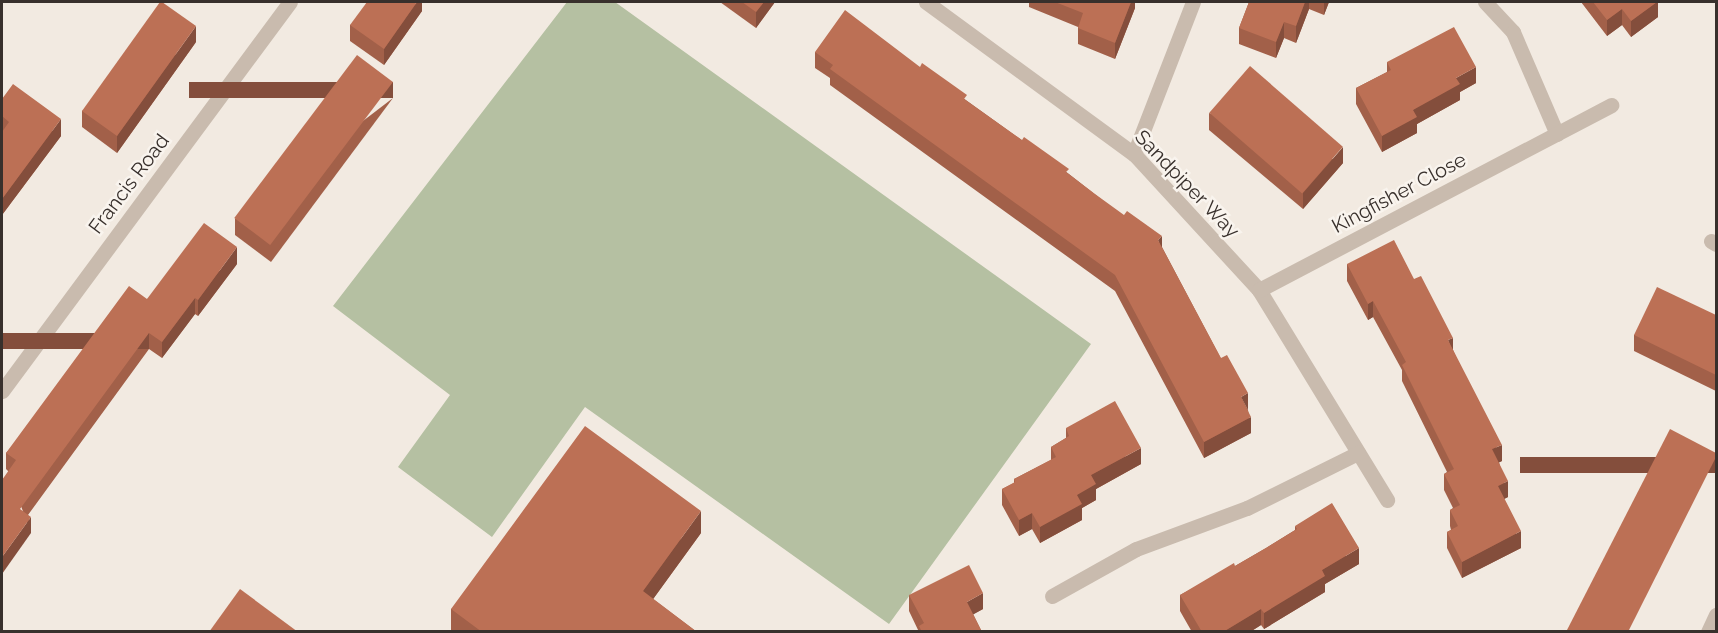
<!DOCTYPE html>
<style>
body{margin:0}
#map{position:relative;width:1718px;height:633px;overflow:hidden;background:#f2eae1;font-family:Raleway,sans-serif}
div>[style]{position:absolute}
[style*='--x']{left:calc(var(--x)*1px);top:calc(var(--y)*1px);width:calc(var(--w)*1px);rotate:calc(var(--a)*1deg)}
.green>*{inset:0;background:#b5c0a2}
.minor>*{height:15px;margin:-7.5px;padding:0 7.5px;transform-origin:7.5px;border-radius:7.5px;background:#c9bbae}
.wall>*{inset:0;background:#a26049}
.shaded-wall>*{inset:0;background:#844e3c;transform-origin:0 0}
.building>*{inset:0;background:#bc7055;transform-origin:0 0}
span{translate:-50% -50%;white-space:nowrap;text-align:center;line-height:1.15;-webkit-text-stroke:5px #f9f4ee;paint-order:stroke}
.street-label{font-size:20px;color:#38302c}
.frame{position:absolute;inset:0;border:3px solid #38302c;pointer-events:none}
</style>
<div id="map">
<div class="green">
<i style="clip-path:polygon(567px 2px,615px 2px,1091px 344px,889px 624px,585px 407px,492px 537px,398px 467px,450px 395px,333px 306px)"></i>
</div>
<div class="minor">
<i style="--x:926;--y:2;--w:258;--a:36.2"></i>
<i style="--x:1134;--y:154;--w:185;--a:47.4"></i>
<i style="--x:1259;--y:290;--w:246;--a:58.6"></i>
<i style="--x:1485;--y:2;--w:41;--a:47"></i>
<i style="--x:1513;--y:32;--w:111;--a:66.7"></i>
<i style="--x:1134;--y:154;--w:163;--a:-68.8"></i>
<i style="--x:1711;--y:241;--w:6;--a:31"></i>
<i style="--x:1259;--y:290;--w:398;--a:-27.7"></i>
<i style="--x:2;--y:391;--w:484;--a:-53.5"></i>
<i style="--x:1052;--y:596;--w:96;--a:-29.2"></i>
<i style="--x:1136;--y:549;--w:118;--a:-20.3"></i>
<i style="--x:1247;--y:508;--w:124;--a:-26.4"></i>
<i style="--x:1708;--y:632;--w:19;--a:-65"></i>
</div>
<div class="wall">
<i style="clip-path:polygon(422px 2px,422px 11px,384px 65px,350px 41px,350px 25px)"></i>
<i style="clip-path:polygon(720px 2px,775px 2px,756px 28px)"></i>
<i style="clip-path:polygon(1029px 2px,1135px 2px,1135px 8px,1115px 59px,1078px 44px,1078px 27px,1029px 7px)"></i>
<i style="clip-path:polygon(1249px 2px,1329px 2px,1324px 15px,1309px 9px,1296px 43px,1284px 38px,1276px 58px,1239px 44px,1239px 28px)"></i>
<i style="clip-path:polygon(1581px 2px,1658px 2px,1658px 17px,1631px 37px,1622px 25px,1607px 36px)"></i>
<i style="clip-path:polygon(196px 42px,117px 153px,82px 127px,82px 111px)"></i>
<i style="clip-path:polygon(815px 52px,920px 67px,1069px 174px,1162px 247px,1248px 410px,1251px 433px,1204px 458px,1115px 291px,830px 85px,830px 78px,815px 68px)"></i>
<i style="clip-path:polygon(1387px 62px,1476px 83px,1460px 92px,1460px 100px,1417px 124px,1417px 133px,1382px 152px,1356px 104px,1356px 88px,1387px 72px)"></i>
<i style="clip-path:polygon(393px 98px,271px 262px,235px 235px,235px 219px)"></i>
<i style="clip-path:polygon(2px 99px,61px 136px,2px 215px)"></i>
<i style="clip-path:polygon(1209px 113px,1343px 163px,1303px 209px,1209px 130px)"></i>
<i style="clip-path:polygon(237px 264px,198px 316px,195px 314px,162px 358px,149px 349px,28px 515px,31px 533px,8px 471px,6px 469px,6px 453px,147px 299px)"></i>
<i style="clip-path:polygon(1347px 264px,1414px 279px,1453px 350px,1502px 461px,1499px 462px,1508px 497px,1504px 499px,1521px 548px,1462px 578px,1447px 548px,1447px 532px,1451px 530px,1450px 526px,1450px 510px,1453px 508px,1444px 490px,1444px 474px,1447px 472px,1402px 381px,1402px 370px,1373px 317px,1368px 320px,1347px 281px)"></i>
<i style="clip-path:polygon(1716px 315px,1716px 391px,1634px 351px,1634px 335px)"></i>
<i style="clip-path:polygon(1066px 428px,1141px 464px,1096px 489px,1096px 500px,1082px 508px,1082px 520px,1040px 543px,1032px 529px,1019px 536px,1002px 505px,1002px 489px,1014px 483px,1014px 479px,1051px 460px,1051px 447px,1066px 438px)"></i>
<i style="clip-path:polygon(1295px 526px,1359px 564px,1325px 584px,1325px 592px,1264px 629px,1261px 625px,1250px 632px,1192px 632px,1180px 611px,1180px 595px,1235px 566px,1266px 548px,1295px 530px)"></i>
<i style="clip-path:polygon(701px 533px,653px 599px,697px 632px,451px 631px,451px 609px)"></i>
<i style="clip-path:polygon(909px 595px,983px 609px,973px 614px,982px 632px,919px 632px,909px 611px)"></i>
</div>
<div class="shaded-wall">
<i style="clip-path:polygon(417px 2px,422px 2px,422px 11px,384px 65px,384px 49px)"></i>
<i style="clip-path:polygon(764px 2px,775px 2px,756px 28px,756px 12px)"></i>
<i style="clip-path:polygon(1131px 2px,1135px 2px,1135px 8px,1115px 59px,1115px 43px)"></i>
<i style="clip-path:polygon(1305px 2px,1309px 2px,1309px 9px,1296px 43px,1296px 26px)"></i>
<i style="clip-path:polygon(1324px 2px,1329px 2px,1324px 15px)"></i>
<i style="clip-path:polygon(1657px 2px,1658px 2px,1658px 17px,1631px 37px,1631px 21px)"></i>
<i style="clip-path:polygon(1622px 9px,1622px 25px,1607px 36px,1607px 20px)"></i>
<i style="clip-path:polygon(1284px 22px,1284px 38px,1276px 58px,1276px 42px)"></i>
<i style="clip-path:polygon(196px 26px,196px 42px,117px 153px,117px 136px)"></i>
<i style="clip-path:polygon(1476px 67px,1476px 83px,1460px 92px,1460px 100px,1417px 124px,1417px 133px,1382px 152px,1382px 136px,1413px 110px,1456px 78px)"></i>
<i style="left:393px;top:82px;width:16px;height:204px;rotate:90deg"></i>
<i style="clip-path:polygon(61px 119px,61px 136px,2px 215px,2px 199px)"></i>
<i style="clip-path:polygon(1343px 147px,1343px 163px,1303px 209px,1303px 193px)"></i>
<i style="clip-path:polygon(1162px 236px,1162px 252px,1158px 240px)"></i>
<i style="clip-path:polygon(237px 247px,237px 264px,198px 316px,198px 300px)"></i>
<i style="clip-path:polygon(195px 298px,195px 314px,162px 358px,162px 342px)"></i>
<i style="clip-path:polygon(1373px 301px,1373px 317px,1368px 320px,1368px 304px)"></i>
<i style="left:149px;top:333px;width:16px;height:218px;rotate:90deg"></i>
<i style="clip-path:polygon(1453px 338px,1453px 354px,1448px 340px)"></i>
<i style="clip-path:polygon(1248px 393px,1248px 410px,1241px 397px)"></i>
<i style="clip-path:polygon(1251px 417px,1251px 433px,1204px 458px,1204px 442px)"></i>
<i style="clip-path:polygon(1502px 445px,1502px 461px,1492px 466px,1492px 449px)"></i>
<i style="clip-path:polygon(1141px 448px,1141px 464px,1096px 489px,1096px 500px,1082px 508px,1082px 520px,1040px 543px,1040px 527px,1077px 495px,1091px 475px)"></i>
<i style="left:1716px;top:457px;width:16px;height:196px;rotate:90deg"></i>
<i style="clip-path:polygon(1508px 481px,1508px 497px,1498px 502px,1498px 486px)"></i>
<i style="clip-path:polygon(701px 511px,701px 533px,643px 613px,643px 591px)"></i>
<i style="clip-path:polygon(1032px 513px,1032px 529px,1019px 536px,1019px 520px)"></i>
<i style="clip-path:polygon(31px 517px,31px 533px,2px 574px,2px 557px)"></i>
<i style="clip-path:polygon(1521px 531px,1521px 548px,1462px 578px,1462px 562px)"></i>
<i style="clip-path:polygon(1359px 548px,1359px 564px,1325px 584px,1325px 592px,1264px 629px,1264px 613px,1322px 570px)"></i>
<i style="clip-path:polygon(983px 593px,983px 609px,967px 618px,967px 602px)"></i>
<i style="clip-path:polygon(1261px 609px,1261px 625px,1250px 632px,1223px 632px)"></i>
</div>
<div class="building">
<i style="clip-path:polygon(160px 2px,162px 2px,196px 26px,117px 136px,82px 111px)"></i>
<i style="clip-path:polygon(367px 2px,417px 2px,384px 49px,350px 25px)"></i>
<i style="clip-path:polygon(742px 2px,764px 2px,756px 12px)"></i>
<i style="clip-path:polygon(1055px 2px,1131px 2px,1115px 43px,1078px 28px,1083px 13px)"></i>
<i style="clip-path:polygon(1249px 2px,1305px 2px,1296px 26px,1284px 22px,1276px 42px,1239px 28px)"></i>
<i style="clip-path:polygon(1593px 2px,1657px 2px,1631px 21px,1622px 9px,1607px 20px)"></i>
<i style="clip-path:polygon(845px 10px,920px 67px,922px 63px,967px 95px,964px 99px,1022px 140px,1024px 137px,1069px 169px,1066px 172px,1095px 194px,1124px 215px,1127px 211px,1162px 236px,1158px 240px,1221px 358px,1227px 355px,1248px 393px,1241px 397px,1251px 417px,1204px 442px,1115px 275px,830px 69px,833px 65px,815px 52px)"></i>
<i style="clip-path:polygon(1454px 27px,1476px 67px,1456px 78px,1460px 84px,1413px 110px,1417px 117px,1382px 136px,1356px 88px,1391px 70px,1387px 62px)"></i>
<i style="left:357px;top:55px;width:45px;height:204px;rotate:37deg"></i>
<i style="left:1250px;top:66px;width:123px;height:62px;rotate:41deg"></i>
<i style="clip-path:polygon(13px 84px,61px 119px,2px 199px,2px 132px,9px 122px,2px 116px,2px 99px)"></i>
<i style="clip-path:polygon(204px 223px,237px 247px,198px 300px,195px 298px,162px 342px,149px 333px,20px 509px,31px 517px,2px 557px,2px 480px,16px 460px,6px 453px,129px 286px,147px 299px)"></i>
<i style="clip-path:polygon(1394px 240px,1414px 279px,1421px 276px,1453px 338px,1448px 340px,1502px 445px,1492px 449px,1508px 481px,1498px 486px,1521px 531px,1462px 562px,1447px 532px,1458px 526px,1450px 510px,1460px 505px,1444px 474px,1454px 469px,1402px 365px,1406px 362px,1373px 301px,1368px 304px,1347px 264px)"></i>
<i style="clip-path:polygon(1657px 287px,1716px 315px,1716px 375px,1634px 335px)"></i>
<i style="clip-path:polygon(1115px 401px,1141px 448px,1091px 475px,1096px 484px,1077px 495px,1082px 504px,1040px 527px,1032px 513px,1019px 520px,1002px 489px,1015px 482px,1014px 479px,1056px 457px,1051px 447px,1069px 436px,1066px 428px)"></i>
<i style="clip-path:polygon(585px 426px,701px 511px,643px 591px,697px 632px,482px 632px,451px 609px)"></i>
<i style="clip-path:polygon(1670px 429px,1716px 453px,1716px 457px,1628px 632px,1570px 632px,1567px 630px)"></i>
<i style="clip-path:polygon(1332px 503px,1359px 548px,1322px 570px,1325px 576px,1264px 613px,1261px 609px,1223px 632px,1202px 632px,1180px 595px,1234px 563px,1235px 566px,1266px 548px,1297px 529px,1295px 526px)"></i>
<i style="clip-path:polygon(969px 565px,983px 593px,967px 602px,982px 632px,922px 632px,919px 626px,924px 623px,909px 595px)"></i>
<i style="clip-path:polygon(240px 589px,298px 632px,209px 632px)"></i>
</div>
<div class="street-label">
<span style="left:129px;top:184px;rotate:-53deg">Francis Road</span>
<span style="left:1187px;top:184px;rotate:46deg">Sandpiper Way</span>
<span style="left:1399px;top:193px;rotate:-28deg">Kingfisher Close</span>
</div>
<div class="frame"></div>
</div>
